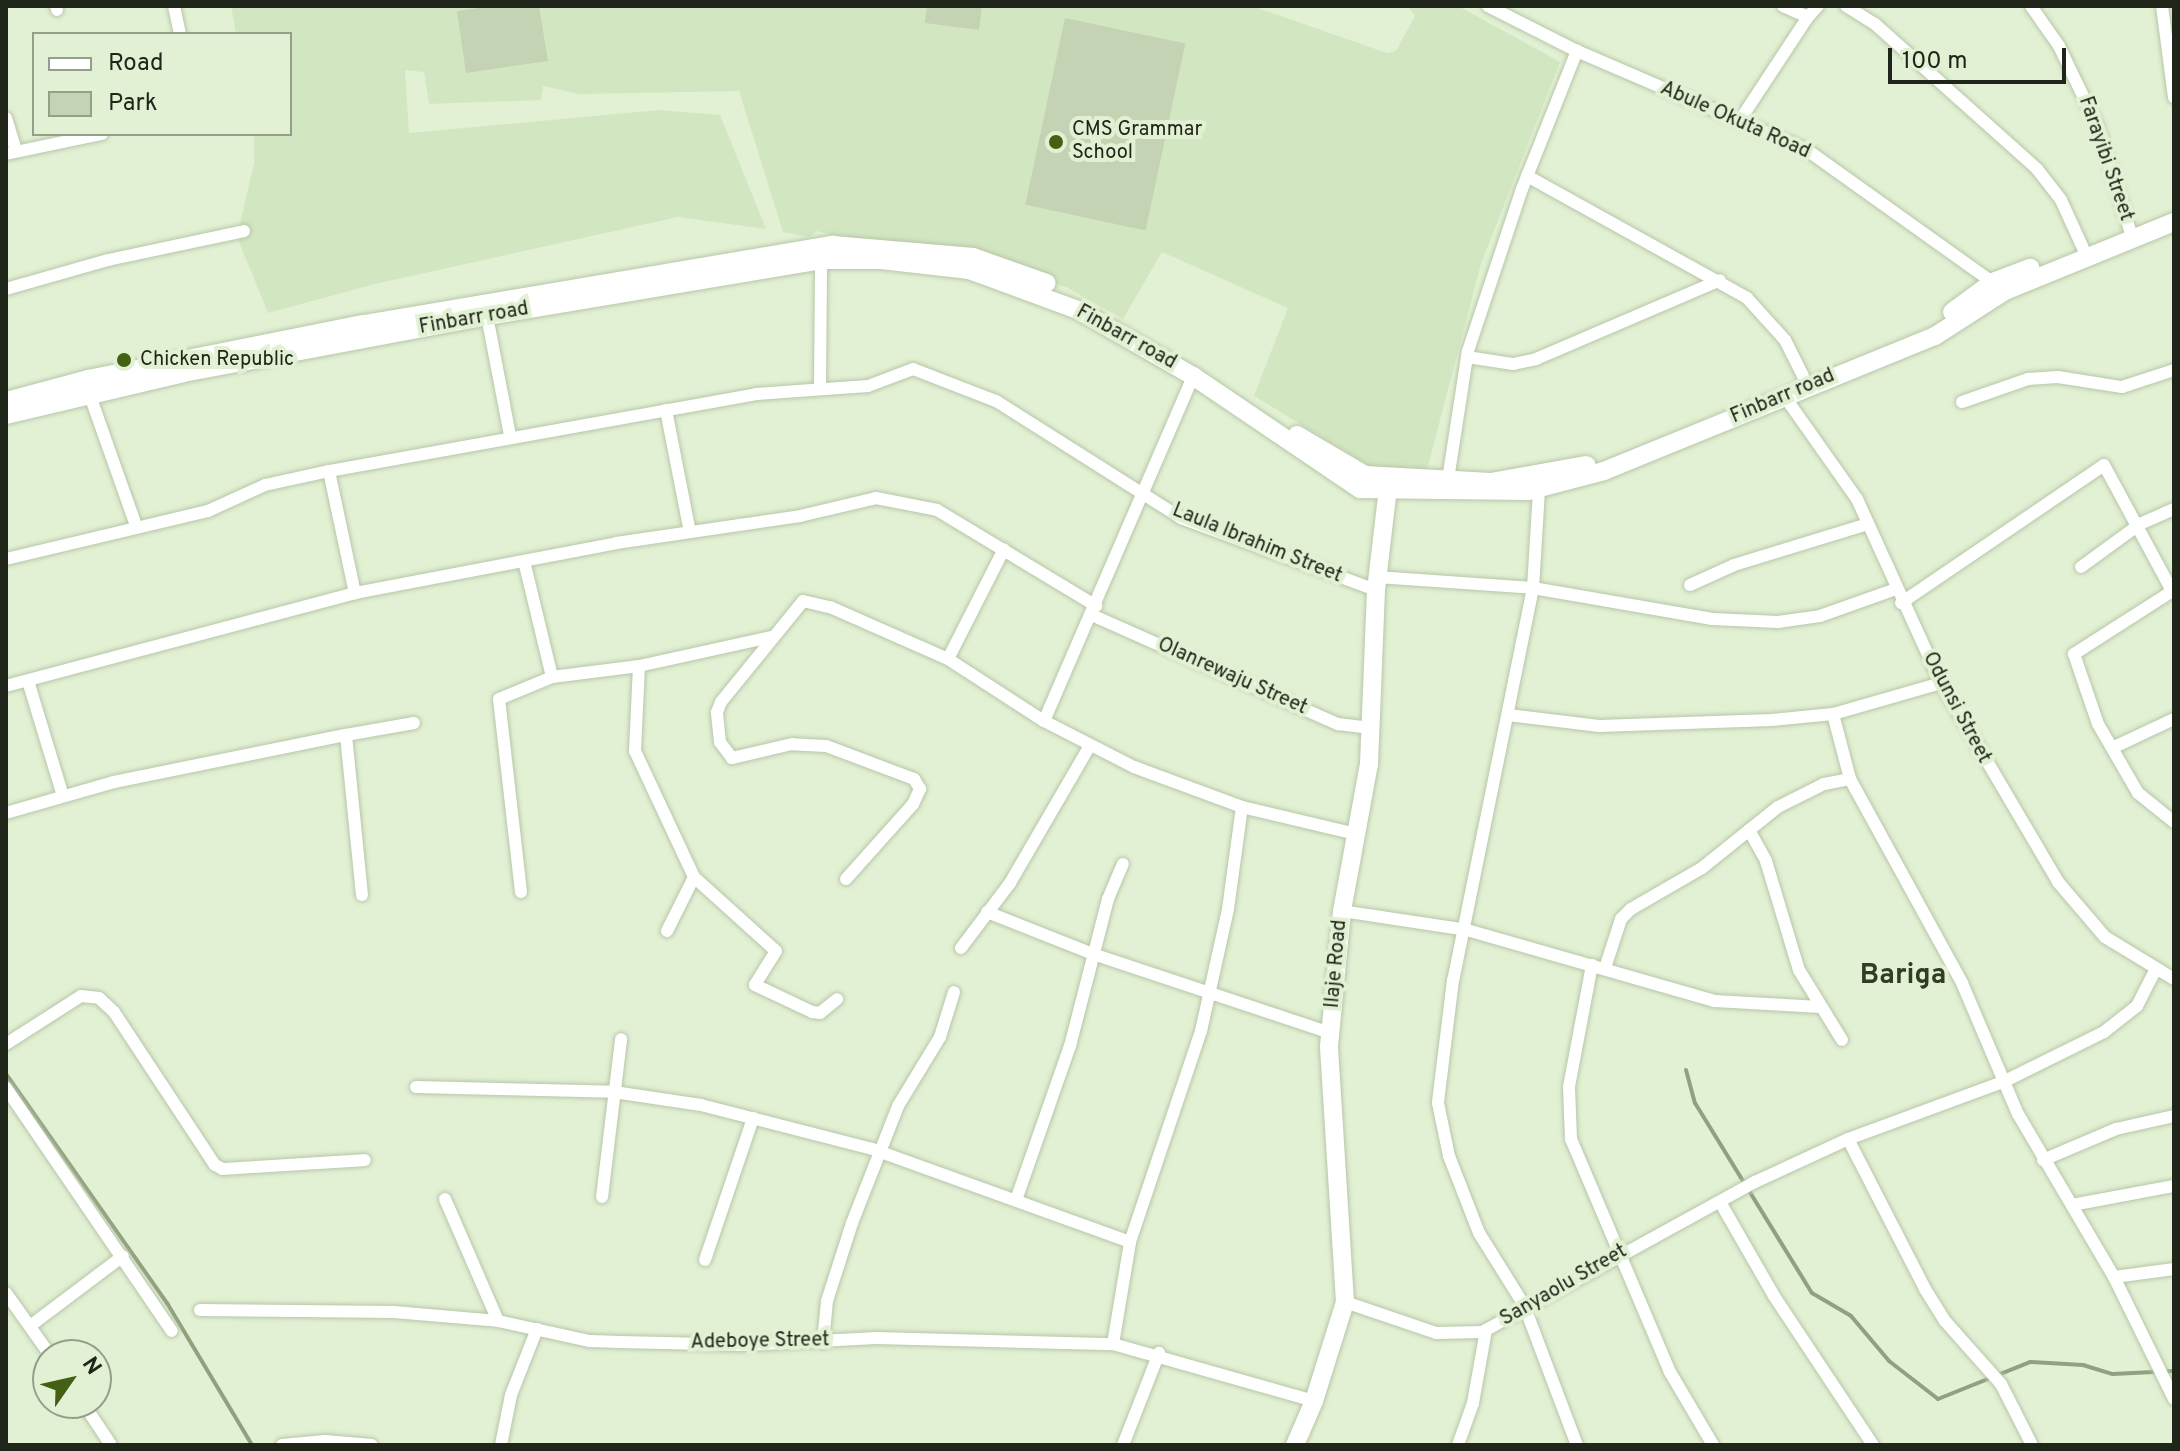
<!DOCTYPE html>
<style>
body{margin:0}
#map{position:relative;width:2180px;height:1451px;overflow:hidden;background:#e2f1d3;font-family:Overpass,sans-serif}
div>[style]{position:absolute}
[style*='--x']{left:calc(var(--x)*1px);top:calc(var(--y)*1px);width:calc(var(--w)*1px);rotate:calc(var(--a)*1deg)}
.built>*{inset:0;background:#d3e6c2}
.green>*{inset:0;background:#c4d3b4;transform-origin:0 0}
.stream>*{height:4px;margin:-2px;padding:0 2px;transform-origin:2px;border-radius:2px;background:#91a17f}
.roads{filter:drop-shadow(0 0 2px #b8c6a9) drop-shadow(0 0 2px #b8c6a9)}
.street>*{height:12px;margin:-6px;padding:0 6px;transform-origin:6px;border-radius:6px;background:#fff}
.secondary>*{height:18px;margin:-9px;padding:0 9px;transform-origin:9px;border-radius:9px;background:#fff}
.dots>*{width:22px;height:22px;translate:-50% -50%;box-sizing:border-box;border:4px solid #e2f1d3;border-radius:50%}
span{translate:-50% -50%;white-space:nowrap;text-align:center;line-height:1.15;-webkit-text-stroke:8px #e2f1d3;paint-order:stroke}
.street-label{font-size:20px;color:#20251a}
.poi-label{font-size:20px;color:#20251a}
.left{translate:0 -50%;text-align:left}
.district-label{font-size:28px;color:#313c24;font-weight:700}
.frame{position:absolute;inset:0;border:8px solid #20251a;pointer-events:none}
.legend{position:absolute;left:32px;top:32px;width:260px;height:104px;box-sizing:border-box;background:#e2f1d3;border:2px solid #949f89;margin:0;padding:10px 14px;list-style:none;font-size:24px;color:#20251a}
.legend li{display:flex;align-items:center;gap:16px;height:40px}
.legend b{width:40px;border:2px solid #949f89}
.north{position:absolute;left:32px;top:1339px;width:80px;height:80px;box-sizing:border-box;background:#e2f1d3;border:2px solid #949f89;border-radius:50%;rotate:56deg;font-size:22px;font-weight:700;line-height:32px;text-align:center;color:#20251a}
.north::after{content:'';display:block;margin:auto;width:28px;height:36px;background:#436013;clip-path:polygon(50% 0,100% 100%,50% 72%,0 100%)}
.scale{position:absolute;left:1888px;top:48px;width:178px;height:36px;box-sizing:border-box;border:4px solid #20251a;border-top:0;padding-left:10px;font-size:24px;line-height:28px;white-space:nowrap;color:#20251a;-webkit-text-stroke:6px #e2f1d3;paint-order:stroke}
</style>
<div id="map">
<div class="built">
<i style="clip-path:polygon(231px 6px,1252px 6px,1387px 53px,1396px 51px,1415px 16px,1408px 6px,1458px 6px,1560px 62px,1481px 264px,1427px 470px,1381px 473px,1254px 396px,1288px 308px,1162px 252px,1123px 319px,1068px 288px,974px 254px,861px 242px,817px 231px,809px 237px,783px 232px,739px 91px,580px 94px,543px 86px,541px 100px,429px 104px,424px 72px,405px 70px,409px 133px,659px 110px,720px 115px,766px 229px,678px 217px,375px 284px,268px 313px,237px 237px,254px 163px,254px 134px,290px 134px,290px 34px,236px 34px)"></i>
</div>
<div class="green">
<i style="clip-path:polygon(494px 6px,539px 6px,548px 61px,466px 73px,457px 11px)"></i>
<i style="clip-path:polygon(927px 6px,982px 6px,979px 30px,925px 23px)"></i>
<i style="left:1065px;top:18px;width:123px;height:191px;rotate:12deg"></i>
</div>
<div class="stream">
<i style="--x:1686;--y:1070;--w:34;--a:75"></i>
<i style="--x:1695;--y:1103;--w:223;--a:58.4"></i>
<i style="--x:1812;--y:1293;--w:45;--a:30.5"></i>
<i style="--x:1851;--y:1316;--w:59;--a:49.8"></i>
<i style="--x:1889;--y:1361;--w:62;--a:37.8"></i>
<i style="--x:1938;--y:1399;--w:99;--a:-21.9"></i>
<i style="--x:2030;--y:1362;--w:53;--a:3.2"></i>
<i style="--x:2083;--y:1365;--w:31;--a:17"></i>
<i style="--x:2113;--y:1374;--w:61;--a:-2.8"></i>
<i style="--x:6;--y:1074;--w:280;--a:54.9"></i>
<i style="--x:167;--y:1303;--w:165;--a:59.1"></i>
</div>
<div class="roads">
<div class="street">
<i style="--x:56;--y:6;--w:4;--a:76"></i>
<i style="--x:174;--y:6;--w:29;--a:78"></i>
<i style="--x:1488;--y:6;--w:100;--a:26.8"></i>
<i style="--x:1577;--y:51;--w:250;--a:23.3"></i>
<i style="--x:1807;--y:150;--w:234;--a:35.5"></i>
<i style="--x:1783;--y:6;--w:27;--a:24"></i>
<i style="--x:1808;--y:17;--w:15;--a:-48"></i>
<i style="--x:1846;--y:6;--w:34;--a:32"></i>
<i style="--x:1875;--y:24;--w:217;--a:41.8"></i>
<i style="--x:2037;--y:169;--w:39;--a:52"></i>
<i style="--x:2061;--y:200;--w:53;--a:65.4"></i>
<i style="--x:2031;--y:6;--w:49;--a:55"></i>
<i style="--x:2059;--y:46;--w:88;--a:64.3"></i>
<i style="--x:2097;--y:125;--w:110;--a:72.6"></i>
<i style="--x:2162;--y:6;--w:92;--a:82.5"></i>
<i style="--x:6;--y:118;--w:34;--a:73"></i>
<i style="--x:1740;--y:120;--w:123;--a:-56.6"></i>
<i style="--x:6;--y:154;--w:98;--a:-11.8"></i>
<i style="--x:1527;--y:176;--w:252;--a:29"></i>
<i style="--x:1747;--y:298;--w:57;--a:47.9"></i>
<i style="--x:1785;--y:340;--w:40;--a:63.4"></i>
<i style="--x:6;--y:289;--w:106;--a:-15.9"></i>
<i style="--x:108;--y:260;--w:139;--a:-12"></i>
<i style="--x:487;--y:316;--w:121;--a:79.1"></i>
<i style="--x:1467;--y:357;--w:47;--a:8.7"></i>
<i style="--x:1513;--y:364;--w:24;--a:-12"></i>
<i style="--x:1536;--y:359;--w:200;--a:-23.2"></i>
<i style="--x:820;--y:386;--w:126;--a:-89.5"></i>
<i style="--x:89;--y:393;--w:141;--a:70.5"></i>
<i style="--x:1785;--y:397;--w:125;--a:54.8"></i>
<i style="--x:1857;--y:499;--w:202;--a:65.5"></i>
<i style="--x:1941;--y:683;--w:231;--a:59.5"></i>
<i style="--x:2058;--y:882;--w:72;--a:49.5"></i>
<i style="--x:2105;--y:937;--w:81;--a:31.3"></i>
<i style="--x:1962;--y:402;--w:70;--a:-19.2"></i>
<i style="--x:2028;--y:379;--w:30;--a:-4"></i>
<i style="--x:2058;--y:377;--w:65;--a:8.9"></i>
<i style="--x:2122;--y:387;--w:55;--a:-18.1"></i>
<i style="--x:666;--y:410;--w:124;--a:78.9"></i>
<i style="--x:329;--y:471;--w:125;--a:78"></i>
<i style="--x:1447;--y:486;--w:137;--a:-81.2"></i>
<i style="--x:1468;--y:351;--w:171;--a:-71.6"></i>
<i style="--x:1522;--y:189;--w:149;--a:-68.3"></i>
<i style="--x:1539;--y:490;--w:98;--a:93.5"></i>
<i style="--x:1533;--y:588;--w:400;--a:101.5"></i>
<i style="--x:1453;--y:980;--w:124;--a:97"></i>
<i style="--x:1438;--y:1103;--w:54;--a:78.3"></i>
<i style="--x:1449;--y:1156;--w:83;--a:68.7"></i>
<i style="--x:1479;--y:1233;--w:85;--a:58"></i>
<i style="--x:1524;--y:1305;--w:150;--a:69.3"></i>
<i style="--x:6;--y:559;--w:208;--a:-13.4"></i>
<i style="--x:208;--y:511;--w:63;--a:-24.5"></i>
<i style="--x:265;--y:485;--w:66;--a:-12.3"></i>
<i style="--x:329;--y:471;--w:434;--a:-10.2"></i>
<i style="--x:756;--y:394;--w:112;--a:-4.1"></i>
<i style="--x:868;--y:386;--w:48;--a:-20.7"></i>
<i style="--x:913;--y:369;--w:89;--a:21.1"></i>
<i style="--x:996;--y:401;--w:219;--a:32.3"></i>
<i style="--x:1181;--y:518;--w:208;--a:20.3"></i>
<i style="--x:524;--y:561;--w:119;--a:76.4"></i>
<i style="--x:2081;--y:567;--w:73;--a:-36.1"></i>
<i style="--x:2140;--y:524;--w:37;--a:-24"></i>
<i style="--x:1377;--y:577;--w:156;--a:4"></i>
<i style="--x:1533;--y:588;--w:182;--a:9.8"></i>
<i style="--x:1712;--y:619;--w:66;--a:2.6"></i>
<i style="--x:1778;--y:622;--w:42;--a:-8.1"></i>
<i style="--x:1820;--y:616;--w:81;--a:-19.6"></i>
<i style="--x:1690;--y:585;--w:48;--a:-24.4"></i>
<i style="--x:1734;--y:565;--w:140;--a:-17"></i>
<i style="--x:2174;--y:590;--w:119;--a:147.4"></i>
<i style="--x:2074;--y:654;--w:74;--a:71.1"></i>
<i style="--x:2098;--y:724;--w:80;--a:59.9"></i>
<i style="--x:2138;--y:793;--w:46;--a:38.9"></i>
<i style="--x:1901;--y:603;--w:245;--a:-34.2"></i>
<i style="--x:2104;--y:465;--w:143;--a:61.6"></i>
<i style="--x:1094;--y:616;--w:267;--a:23.9"></i>
<i style="--x:1338;--y:724;--w:35;--a:7"></i>
<i style="--x:948;--y:659;--w:123;--a:-63"></i>
<i style="--x:639;--y:666;--w:85;--a:92.7"></i>
<i style="--x:635;--y:751;--w:139;--a:64.9"></i>
<i style="--x:694;--y:877;--w:110;--a:42.1"></i>
<i style="--x:776;--y:951;--w:40;--a:122"></i>
<i style="--x:755;--y:985;--w:63;--a:25.3"></i>
<i style="--x:812;--y:1012;--w:8;--a:7"></i>
<i style="--x:820;--y:1013;--w:22;--a:-39"></i>
<i style="--x:28;--y:681;--w:120;--a:73.1"></i>
<i style="--x:6;--y:686;--w:361;--a:-14.9"></i>
<i style="--x:355;--y:593;--w:266;--a:-10.8"></i>
<i style="--x:616;--y:543;--w:186;--a:-8.3"></i>
<i style="--x:800;--y:516;--w:78;--a:-13.3"></i>
<i style="--x:876;--y:498;--w:62;--a:11.1"></i>
<i style="--x:937;--y:510;--w:186;--a:31.1"></i>
<i style="--x:1833;--y:714;--w:67;--a:75.3"></i>
<i style="--x:1850;--y:779;--w:233;--a:61.2"></i>
<i style="--x:1962;--y:983;--w:142;--a:66.9"></i>
<i style="--x:2018;--y:1114;--w:189;--a:59.5"></i>
<i style="--x:2114;--y:1277;--w:136;--a:63.8"></i>
<i style="--x:1508;--y:715;--w:92;--a:6.9"></i>
<i style="--x:1599;--y:726;--w:173;--a:-2"></i>
<i style="--x:1772;--y:720;--w:61;--a:-5.6"></i>
<i style="--x:1833;--y:714;--w:112;--a:-16"></i>
<i style="--x:1044;--y:721;--w:376;--a:-66.6"></i>
<i style="--x:346;--y:735;--w:69;--a:-10"></i>
<i style="--x:2112;--y:748;--w:68;--a:-25.1"></i>
<i style="--x:6;--y:813;--w:112;--a:-16"></i>
<i style="--x:114;--y:782;--w:237;--a:-11.5"></i>
<i style="--x:346;--y:735;--w:161;--a:84.3"></i>
<i style="--x:1749;--y:830;--w:35;--a:61"></i>
<i style="--x:1766;--y:861;--w:114;--a:73.2"></i>
<i style="--x:1799;--y:970;--w:82;--a:58.4"></i>
<i style="--x:846;--y:879;--w:101;--a:-48.2"></i>
<i style="--x:913;--y:804;--w:17;--a:-65"></i>
<i style="--x:920;--y:789;--w:12;--a:-121"></i>
<i style="--x:914;--y:779;--w:94;--a:-159.4"></i>
<i style="--x:826;--y:746;--w:34;--a:-177"></i>
<i style="--x:792;--y:744;--w:62;--a:166.9"></i>
<i style="--x:732;--y:758;--w:20;--a:-127"></i>
<i style="--x:720;--y:742;--w:30;--a:-96"></i>
<i style="--x:717;--y:712;--w:11;--a:-68"></i>
<i style="--x:721;--y:702;--w:130;--a:-50.9"></i>
<i style="--x:803;--y:601;--w:28;--a:13"></i>
<i style="--x:830;--y:607;--w:129;--a:23.8"></i>
<i style="--x:948;--y:659;--w:114;--a:32.9"></i>
<i style="--x:1044;--y:721;--w:101;--a:27.1"></i>
<i style="--x:1134;--y:767;--w:115;--a:20.3"></i>
<i style="--x:1242;--y:807;--w:117;--a:13.3"></i>
<i style="--x:521;--y:892;--w:194;--a:-96.5"></i>
<i style="--x:499;--y:699;--w:57;--a:-22.5"></i>
<i style="--x:552;--y:677;--w:88;--a:-7.2"></i>
<i style="--x:639;--y:666;--w:135;--a:-12.4"></i>
<i style="--x:1342;--y:911;--w:126;--a:8.6"></i>
<i style="--x:1467;--y:930;--w:258;--a:16"></i>
<i style="--x:1715;--y:1001;--w:105;--a:3.3"></i>
<i style="--x:987;--y:912;--w:114;--a:21.6"></i>
<i style="--x:1093;--y:954;--w:251;--a:18.4"></i>
<i style="--x:667;--y:931;--w:60;--a:-63.4"></i>
<i style="--x:961;--y:948;--w:81;--a:-53"></i>
<i style="--x:1010;--y:883;--w:157;--a:-59.8"></i>
<i style="--x:1592;--y:965;--w:124;--a:100.7"></i>
<i style="--x:1569;--y:1087;--w:52;--a:87.8"></i>
<i style="--x:1571;--y:1139;--w:253;--a:67"></i>
<i style="--x:1670;--y:1372;--w:85;--a:59.5"></i>
<i style="--x:1605;--y:968;--w:52;--a:-71.9"></i>
<i style="--x:1621;--y:919;--w:14;--a:-45"></i>
<i style="--x:1631;--y:909;--w:82;--a:-30"></i>
<i style="--x:1702;--y:868;--w:97;--a:-38.8"></i>
<i style="--x:1778;--y:807;--w:51;--a:-26.6"></i>
<i style="--x:1824;--y:784;--w:26;--a:-11"></i>
<i style="--x:6;--y:1044;--w:89;--a:-32.6"></i>
<i style="--x:81;--y:996;--w:18;--a:6"></i>
<i style="--x:99;--y:998;--w:21;--a:43"></i>
<i style="--x:114;--y:1012;--w:183;--a:56.6"></i>
<i style="--x:215;--y:1165;--w:9;--a:27"></i>
<i style="--x:223;--y:1169;--w:142;--a:-3.6"></i>
<i style="--x:416;--y:1087;--w:198;--a:1.4"></i>
<i style="--x:614;--y:1092;--w:88;--a:8.5"></i>
<i style="--x:701;--y:1105;--w:177;--a:14.4"></i>
<i style="--x:872;--y:1149;--w:274;--a:19.8"></i>
<i style="--x:6;--y:1088;--w:294;--a:55.7"></i>
<i style="--x:1848;--y:1139;--w:169;--a:62.8"></i>
<i style="--x:1925;--y:1289;--w:38;--a:58"></i>
<i style="--x:1945;--y:1321;--w:84;--a:48.4"></i>
<i style="--x:2001;--y:1384;--w:68;--a:63.1"></i>
<i style="--x:2043;--y:1160;--w:79;--a:-23"></i>
<i style="--x:2116;--y:1129;--w:59;--a:-12.6"></i>
<i style="--x:602;--y:1197;--w:159;--a:-83.1"></i>
<i style="--x:445;--y:1199;--w:133;--a:66.5"></i>
<i style="--x:1016;--y:1200;--w:163;--a:-70.7"></i>
<i style="--x:1070;--y:1046;--w:152;--a:-75.5"></i>
<i style="--x:1108;--y:899;--w:38;--a:-67"></i>
<i style="--x:1720;--y:1202;--w:108;--a:60.1"></i>
<i style="--x:1774;--y:1296;--w:179;--a:56.4"></i>
<i style="--x:2072;--y:1205;--w:104;--a:-10.6"></i>
<i style="--x:705;--y:1260;--w:150;--a:-71.3"></i>
<i style="--x:2114;--y:1277;--w:61;--a:-7.6"></i>
<i style="--x:6;--y:1293;--w:76;--a:54.6"></i>
<i style="--x:1345;--y:1302;--w:96;--a:18.8"></i>
<i style="--x:1436;--y:1333;--w:46;--a:-1.2"></i>
<i style="--x:1482;--y:1332;--w:311;--a:-28.8"></i>
<i style="--x:1755;--y:1182;--w:102;--a:-24.8"></i>
<i style="--x:1848;--y:1139;--w:165;--a:-20.2"></i>
<i style="--x:2003;--y:1082;--w:113;--a:-26.3"></i>
<i style="--x:2104;--y:1032;--w:42;--a:-38.2"></i>
<i style="--x:2137;--y:1006;--w:39;--a:-63"></i>
<i style="--x:200;--y:1310;--w:194;--a:0.6"></i>
<i style="--x:394;--y:1312;--w:104;--a:4.9"></i>
<i style="--x:498;--y:1321;--w:94;--a:12.3"></i>
<i style="--x:590;--y:1341;--w:31;--a:2"></i>
<i style="--x:621;--y:1342;--w:124;--a:1.4"></i>
<i style="--x:745;--y:1345;--w:131;--a:-3.1"></i>
<i style="--x:876;--y:1338;--w:237;--a:1.5"></i>
<i style="--x:1113;--y:1344;--w:209;--a:15.8"></i>
<i style="--x:30;--y:1326;--w:116;--a:-37"></i>
<i style="--x:823;--y:1343;--w:42;--a:-84.6"></i>
<i style="--x:827;--y:1301;--w:82;--a:-72.2"></i>
<i style="--x:852;--y:1223;--w:126;--a:-68.5"></i>
<i style="--x:898;--y:1106;--w:81;--a:-58.7"></i>
<i style="--x:940;--y:1037;--w:47;--a:-72.7"></i>
<i style="--x:1113;--y:1344;--w:103;--a:-80.5"></i>
<i style="--x:1130;--y:1242;--w:223;--a:-71.4"></i>
<i style="--x:1201;--y:1031;--w:125;--a:-77.5"></i>
<i style="--x:1228;--y:909;--w:103;--a:-82.2"></i>
<i style="--x:83;--y:1403;--w:50;--a:56.3"></i>
<i style="--x:282;--y:1445;--w:43;--a:-5.3"></i>
<i style="--x:325;--y:1441;--w:47;--a:4.9"></i>
<i style="--x:501;--y:1445;--w:51;--a:-78.7"></i>
<i style="--x:511;--y:1395;--w:71;--a:-68.5"></i>
<i style="--x:1123;--y:1445;--w:99;--a:-68.6"></i>
<i style="--x:1458;--y:1445;--w:45;--a:-70.3"></i>
<i style="--x:1473;--y:1403;--w:74;--a:-79.9"></i>
</div>
<div class="secondary">
<i style="--x:1952;--y:312;--w:51;--a:-36.2"></i>
<i style="--x:1993;--y:282;--w:40;--a:-21"></i>
<i style="--x:6;--y:401;--w:85;--a:-15"></i>
<i style="--x:88;--y:379;--w:281;--a:-11.3"></i>
<i style="--x:364;--y:324;--w:476;--a:-9.6"></i>
<i style="--x:833;--y:245;--w:141;--a:4.9"></i>
<i style="--x:973;--y:257;--w:78;--a:19.4"></i>
<i style="--x:6;--y:415;--w:182;--a:-13.3"></i>
<i style="--x:183;--y:373;--w:309;--a:-10.6"></i>
<i style="--x:487;--y:316;--w:339;--a:-9.5"></i>
<i style="--x:821;--y:260;--w:60;--a:0"></i>
<i style="--x:881;--y:260;--w:89;--a:6.5"></i>
<i style="--x:969;--y:270;--w:116;--a:20.2"></i>
<i style="--x:1078;--y:310;--w:133;--a:29.9"></i>
<i style="--x:1193;--y:376;--w:202;--a:34.1"></i>
<i style="--x:1360;--y:489;--w:168;--a:0.7"></i>
<i style="--x:1528;--y:491;--w:79;--a:-14.7"></i>
<i style="--x:1604;--y:471;--w:357;--a:-22.2"></i>
<i style="--x:1935;--y:336;--w:83;--a:-32.7"></i>
<i style="--x:2005;--y:291;--w:183;--a:-22.2"></i>
<i style="--x:1297;--y:435;--w:79;--a:30.5"></i>
<i style="--x:1365;--y:475;--w:126;--a:3.2"></i>
<i style="--x:1491;--y:482;--w:97;--a:-10.1"></i>
<i style="--x:1295;--y:1445;--w:48;--a:-66.6"></i>
<i style="--x:1314;--y:1401;--w:104;--a:-72.6"></i>
<i style="--x:1345;--y:1302;--w:256;--a:-93.6"></i>
<i style="--x:1329;--y:1046;--w:136;--a:-84.5"></i>
<i style="--x:1342;--y:911;--w:149;--a:-79.6"></i>
<i style="--x:1369;--y:764;--w:174;--a:-87.7"></i>
<i style="--x:1376;--y:590;--w:111;--a:-83.3"></i>
</div>
</div>
<div class="dots">
<i style="left:1056px;top:142px;background:#436013"></i>
<i style="left:124px;top:360px;background:#436013"></i>
</div>
<div class="street-label">
<span style="left:1735px;top:121px;rotate:24deg">Abule Okuta Road</span>
<span style="left:2105px;top:159px;rotate:71deg">Farayibi Street</span>
<span style="left:474px;top:319px;rotate:-10deg">Finbarr road</span>
<span style="left:1126px;top:338px;rotate:29deg">Finbarr road</span>
<span style="left:1783px;top:397px;rotate:-23deg">Finbarr road</span>
<span style="left:1257px;top:544px;rotate:22deg">Laula Ibrahim Street</span>
<span style="left:1232px;top:677px;rotate:24deg">Olanrewaju Street</span>
<span style="left:1956px;top:708px;rotate:62deg">Odunsi Street</span>
<span style="left:1337px;top:964px;rotate:-85deg">Ilaje Road</span>
<span style="left:1564px;top:1286px;rotate:-30deg">Sanyaolu Street</span>
<span style="left:760px;top:1342px;rotate:-1deg">Adeboye Street</span>
</div>
<div class="poi-label">
<span class="left" style="left:1072px;top:142px">CMS Grammar<br>School</span>
<span class="left" style="left:140px;top:360px">Chicken Republic</span>
</div>
<div class="district-label">
<span style="left:1903px;top:976px">Bariga</span>
</div>
<div class="frame"></div>
<ul class="legend">
<li><b style="height:10px;background:#fff"></b>Road</li>
<li><b style="height:22px;background:#c4d3b4"></b>Park</li>
</ul>
<div class="north">N</div>
<div class="scale">100 m</div>
</div>
